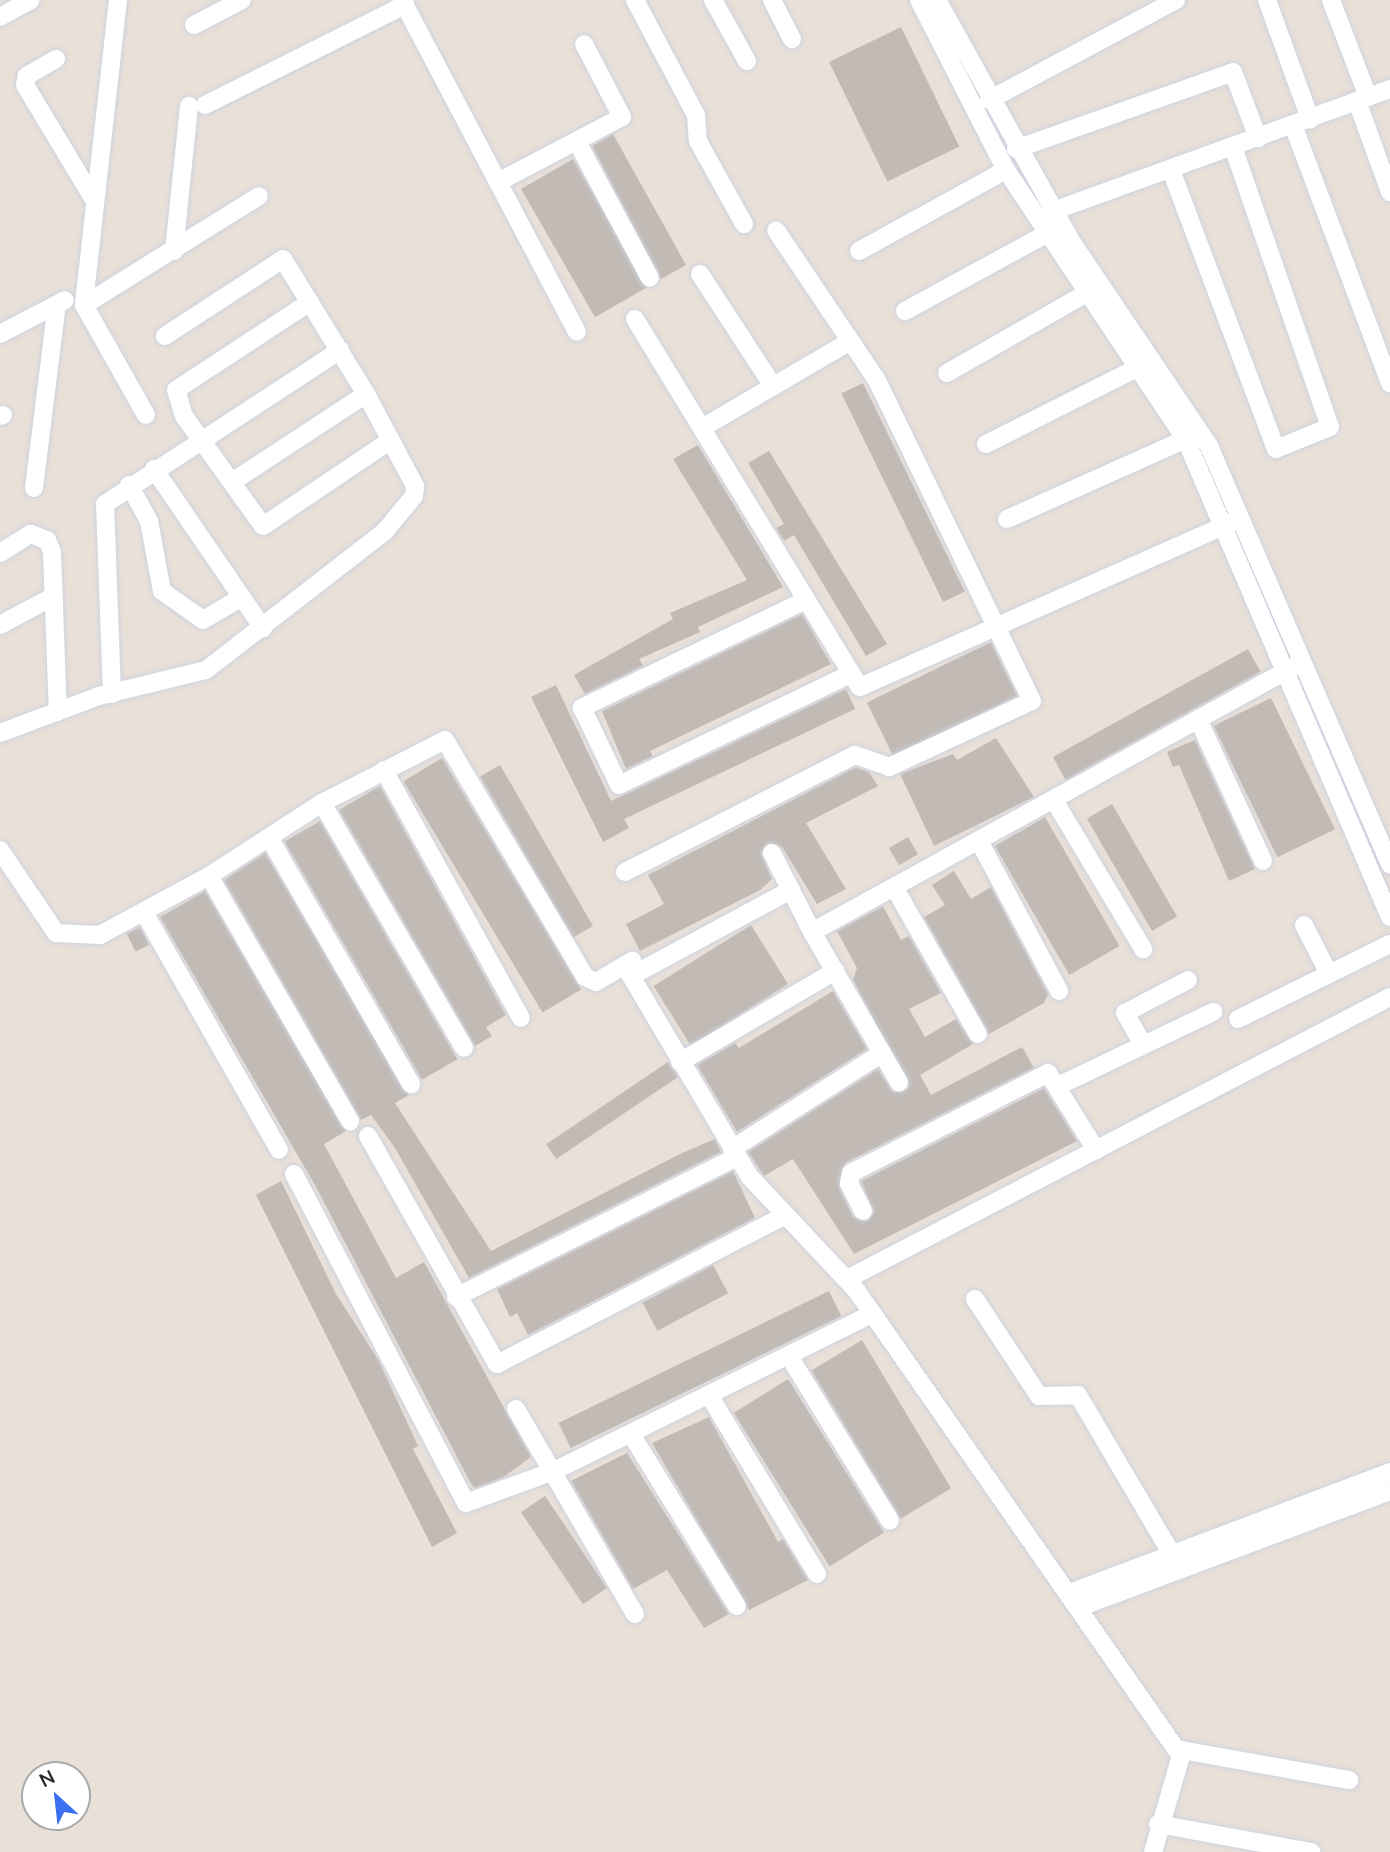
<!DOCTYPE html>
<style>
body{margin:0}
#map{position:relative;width:1390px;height:1852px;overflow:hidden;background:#e9e0d8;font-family:"Nunito Sans",sans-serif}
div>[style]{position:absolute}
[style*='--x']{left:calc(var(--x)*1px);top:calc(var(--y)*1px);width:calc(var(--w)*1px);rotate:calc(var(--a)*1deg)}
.building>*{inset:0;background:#c1bab5;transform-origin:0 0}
.roads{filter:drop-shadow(0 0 2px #ced3e0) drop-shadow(0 0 2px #ced3e0)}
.minor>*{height:18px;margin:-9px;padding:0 9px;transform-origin:9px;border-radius:9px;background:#fff}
span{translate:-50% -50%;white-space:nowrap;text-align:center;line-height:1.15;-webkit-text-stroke:5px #fff;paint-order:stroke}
.north{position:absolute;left:21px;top:1761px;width:70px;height:70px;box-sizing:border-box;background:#fff;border:2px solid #a9a9a9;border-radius:50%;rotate:333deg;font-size:19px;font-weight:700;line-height:28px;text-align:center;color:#272727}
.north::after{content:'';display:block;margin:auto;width:24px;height:32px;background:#3c70f2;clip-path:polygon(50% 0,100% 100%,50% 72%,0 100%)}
</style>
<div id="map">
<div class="building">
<i style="left:901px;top:27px;width:133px;height:80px;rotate:64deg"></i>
<i style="clip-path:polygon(613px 134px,686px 265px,661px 279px,592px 146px)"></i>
<i style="left:573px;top:159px;width:148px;height:60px;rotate:60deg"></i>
<i style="left:863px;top:383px;width:232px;height:24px;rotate:64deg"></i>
<i style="clip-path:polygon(698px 445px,783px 587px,698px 627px,700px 632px,639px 659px,643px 666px,585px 694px,574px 675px,673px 619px,670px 613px,747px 580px,673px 459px)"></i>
<i style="clip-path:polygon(769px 451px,887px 644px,866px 656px,794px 535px,784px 541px,776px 528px,784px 524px,748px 463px)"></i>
<i style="clip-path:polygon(802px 614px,831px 664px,650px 751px,653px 756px,626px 769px,602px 711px)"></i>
<i style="left:991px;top:642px;width:60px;height:138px;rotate:64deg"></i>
<i style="left:1248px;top:649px;width:26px;height:223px;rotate:61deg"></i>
<i style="clip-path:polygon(556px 685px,611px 801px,846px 689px,855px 709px,624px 819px,629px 828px,603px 842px,531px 697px)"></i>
<i style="left:1271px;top:698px;width:146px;height:64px;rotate:64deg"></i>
<i style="clip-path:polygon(996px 738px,1034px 797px,934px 846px,900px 774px,953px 754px,957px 760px)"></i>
<i style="clip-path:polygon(1195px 740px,1255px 869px,1229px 881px,1179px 765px,1173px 767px,1167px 752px)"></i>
<i style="left:442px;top:758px;width:270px;height:45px;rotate:59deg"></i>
<i style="left:500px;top:765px;width:186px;height:23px;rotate:60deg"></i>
<i style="clip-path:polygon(856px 767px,869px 772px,878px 786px,806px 823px,846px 889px,817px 904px,782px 847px,768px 843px,761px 853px,772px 879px,760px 890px,640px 951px,626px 924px,664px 904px,648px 875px)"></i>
<i style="clip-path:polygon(380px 786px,506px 1015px,486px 1027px,492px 1036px,475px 1046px,339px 810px)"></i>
<i style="left:1112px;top:804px;width:130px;height:29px;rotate:60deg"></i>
<i style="left:1045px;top:817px;width:149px;height:58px;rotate:60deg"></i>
<i style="left:320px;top:821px;width:275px;height:41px;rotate:60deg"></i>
<i style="left:908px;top:837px;width:20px;height:22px;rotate:60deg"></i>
<i style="clip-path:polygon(265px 853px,409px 1095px,395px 1103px,491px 1251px,682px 1153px,715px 1139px,721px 1152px,469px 1278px,395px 1148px,371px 1115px,361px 1120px,224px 880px)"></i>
<i style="clip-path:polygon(954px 871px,971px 899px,991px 887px,1048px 994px,1044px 1003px,989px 1034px,924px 917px,945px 905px,932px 885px)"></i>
<i style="clip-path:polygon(205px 891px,346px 1131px,324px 1144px,396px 1278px,424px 1262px,531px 1457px,502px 1478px,475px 1488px,470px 1482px,316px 1187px,160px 917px)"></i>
<i style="clip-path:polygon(883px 906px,901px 940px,909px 936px,941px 993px,909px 1009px,925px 1037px,956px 1019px,973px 1044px,920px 1075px,931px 1095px,1022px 1047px,1034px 1068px,845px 1163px,839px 1187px,853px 1217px,867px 1221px,874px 1212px,861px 1181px,1044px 1088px,1077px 1141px,854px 1254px,793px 1159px,764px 1176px,748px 1152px,878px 1069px,893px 1092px,909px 1088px,853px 980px,857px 968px,837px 931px)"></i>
<i style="left:751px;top:925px;width:70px;height:115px;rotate:58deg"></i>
<i style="left:140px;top:927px;width:20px;height:15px;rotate:63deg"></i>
<i style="clip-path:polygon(833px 991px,867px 1049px,737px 1132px,697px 1065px,735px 1043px,739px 1048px)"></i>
<i style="left:668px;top:1062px;width:18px;height:147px;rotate:56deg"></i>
<i style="clip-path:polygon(733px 1171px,755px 1218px,528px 1335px,517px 1313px,510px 1317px,497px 1289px)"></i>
<i style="clip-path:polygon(281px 1181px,336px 1294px,379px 1361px,418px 1446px,413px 1449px,457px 1533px,432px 1547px,256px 1195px)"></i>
<i style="left:713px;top:1265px;width:32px;height:80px;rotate:62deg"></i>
<i style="left:829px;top:1291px;width:28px;height:301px;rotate:64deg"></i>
<i style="left:862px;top:1340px;width:173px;height:59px;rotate:59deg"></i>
<i style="left:788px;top:1379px;width:181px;height:64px;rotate:58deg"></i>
<i style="clip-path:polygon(709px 1417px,778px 1542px,783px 1539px,808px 1580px,749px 1610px,652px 1443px)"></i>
<i style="clip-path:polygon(627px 1453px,729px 1614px,704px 1628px,667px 1570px,633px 1589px,571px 1481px)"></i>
<i style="left:545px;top:1496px;width:111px;height:29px;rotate:56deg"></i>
</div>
<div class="roads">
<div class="minor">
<i style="--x:118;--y:0;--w:307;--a:96.4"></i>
<i style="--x:84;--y:305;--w:206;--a:-31.9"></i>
<i style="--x:402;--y:0;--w:375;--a:62.2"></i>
<i style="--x:635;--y:0;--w:130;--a:62.1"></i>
<i style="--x:696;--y:115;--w:26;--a:86"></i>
<i style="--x:698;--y:141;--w:95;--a:61"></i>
<i style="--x:713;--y:0;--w:70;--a:60.9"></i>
<i style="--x:772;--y:0;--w:44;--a:62.9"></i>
<i style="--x:919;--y:0;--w:191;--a:62.9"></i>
<i style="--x:1006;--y:170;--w:324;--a:56.3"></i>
<i style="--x:1186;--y:440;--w:519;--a:66.84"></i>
<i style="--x:937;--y:0;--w:279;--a:60.9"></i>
<i style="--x:1073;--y:244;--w:244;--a:56"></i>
<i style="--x:1209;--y:446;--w:456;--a:66.6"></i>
<i style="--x:1267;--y:0;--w:127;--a:70.1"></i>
<i style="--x:1331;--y:0;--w:104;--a:69.1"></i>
<i style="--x:0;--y:17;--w:35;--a:-29"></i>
<i style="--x:194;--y:25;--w:54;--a:-27.5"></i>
<i style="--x:56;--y:59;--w:34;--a:150"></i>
<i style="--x:27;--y:76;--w:9;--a:103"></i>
<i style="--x:25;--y:85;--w:132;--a:59"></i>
<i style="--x:989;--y:100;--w:212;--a:-28.1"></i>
<i style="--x:1357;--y:101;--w:97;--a:70.1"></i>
<i style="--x:205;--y:105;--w:224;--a:-26.6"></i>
<i style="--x:1293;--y:125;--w:276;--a:69.4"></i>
<i style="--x:577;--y:142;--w:154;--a:61.8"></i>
<i style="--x:1016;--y:149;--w:230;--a:-19.5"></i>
<i style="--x:1233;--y:72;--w:71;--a:69.3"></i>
<i style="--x:1171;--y:170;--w:298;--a:69.4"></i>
<i style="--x:1276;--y:449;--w:58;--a:-22.2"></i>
<i style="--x:1330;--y:427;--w:296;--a:-109.1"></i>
<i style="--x:498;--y:182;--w:140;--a:-27.7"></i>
<i style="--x:622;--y:117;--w:82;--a:-117.5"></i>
<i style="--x:1053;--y:211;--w:358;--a:-19.9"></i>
<i style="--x:174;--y:251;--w:146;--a:-84.1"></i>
<i style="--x:859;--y:251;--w:168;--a:-28.9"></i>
<i style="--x:700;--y:274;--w:134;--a:56.9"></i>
<i style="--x:310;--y:302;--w:160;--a:146.7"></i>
<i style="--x:176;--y:390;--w:27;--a:73"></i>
<i style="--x:184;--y:416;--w:135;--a:54.3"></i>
<i style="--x:263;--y:526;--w:154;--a:-33.9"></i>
<i style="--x:84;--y:305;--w:126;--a:60.6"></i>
<i style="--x:905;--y:311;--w:161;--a:-28.6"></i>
<i style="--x:635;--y:319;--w:431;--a:58.6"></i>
<i style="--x:860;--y:687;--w:412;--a:-23.9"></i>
<i style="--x:0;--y:334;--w:73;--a:-27.6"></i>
<i style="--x:947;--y:373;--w:159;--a:-29.8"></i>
<i style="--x:0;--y:416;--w:3;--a:-18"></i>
<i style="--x:702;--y:428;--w:172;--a:-30.4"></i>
<i style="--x:986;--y:444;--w:178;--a:-26.7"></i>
<i style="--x:154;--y:469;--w:193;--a:55.6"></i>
<i style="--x:232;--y:482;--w:160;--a:-33.3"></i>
<i style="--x:129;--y:485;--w:41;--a:60.9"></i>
<i style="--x:149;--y:521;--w:71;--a:79.5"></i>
<i style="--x:162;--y:591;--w:50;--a:35.3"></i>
<i style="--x:203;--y:620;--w:45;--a:-30.5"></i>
<i style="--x:34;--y:488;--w:185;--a:-82.9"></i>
<i style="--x:1007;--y:519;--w:206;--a:-24.1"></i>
<i style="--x:0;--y:553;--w:36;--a:-32"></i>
<i style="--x:31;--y:534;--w:17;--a:21"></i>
<i style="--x:47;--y:540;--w:13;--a:67"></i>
<i style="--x:52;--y:552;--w:160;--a:87.9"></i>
<i style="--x:806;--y:600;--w:249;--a:154.3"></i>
<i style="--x:582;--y:708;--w:85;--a:64.3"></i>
<i style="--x:619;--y:785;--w:257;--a:-25.6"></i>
<i style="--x:0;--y:625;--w:61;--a:-28.2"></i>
<i style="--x:112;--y:694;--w:190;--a:-92.1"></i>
<i style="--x:105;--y:504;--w:281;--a:-33.2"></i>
<i style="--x:1198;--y:719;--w:156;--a:65.4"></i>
<i style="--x:0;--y:733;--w:106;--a:-20.5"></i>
<i style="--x:99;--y:696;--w:110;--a:-13.7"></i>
<i style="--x:206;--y:670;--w:227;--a:-37.8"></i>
<i style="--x:385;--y:531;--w:45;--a:-50.4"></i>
<i style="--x:414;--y:496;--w:10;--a:-84"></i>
<i style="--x:415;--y:486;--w:104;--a:-118"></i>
<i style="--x:366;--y:394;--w:158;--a:-121.6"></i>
<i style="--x:283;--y:259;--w:141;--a:146.9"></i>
<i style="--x:384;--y:770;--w:283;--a:61.1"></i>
<i style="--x:1054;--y:800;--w:174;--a:59.1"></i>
<i style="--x:322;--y:803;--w:283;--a:59.9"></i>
<i style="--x:270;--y:839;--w:283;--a:60.1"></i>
<i style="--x:979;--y:841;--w:170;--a:61.9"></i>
<i style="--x:0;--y:850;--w:100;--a:56"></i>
<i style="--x:56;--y:933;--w:44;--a:2.6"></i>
<i style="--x:100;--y:935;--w:124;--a:-28.4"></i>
<i style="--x:209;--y:876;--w:135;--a:-32.9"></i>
<i style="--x:322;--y:803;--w:138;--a:-27.1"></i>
<i style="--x:445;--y:740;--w:275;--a:59.4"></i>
<i style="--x:585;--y:977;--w:12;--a:24"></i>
<i style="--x:596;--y:982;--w:42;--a:-30.3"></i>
<i style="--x:772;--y:853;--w:89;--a:63.1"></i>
<i style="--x:812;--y:932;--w:549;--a:-28.85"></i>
<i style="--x:625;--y:872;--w:258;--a:-27"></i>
<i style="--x:855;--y:755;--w:36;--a:19"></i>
<i style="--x:889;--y:767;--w:157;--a:-24.8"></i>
<i style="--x:1032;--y:701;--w:358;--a:-115.8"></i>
<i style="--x:876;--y:379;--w:179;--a:-123.9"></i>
<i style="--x:209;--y:876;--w:283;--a:60.1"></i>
<i style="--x:894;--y:887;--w:169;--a:60.3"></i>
<i style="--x:145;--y:914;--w:271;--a:60.4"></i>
<i style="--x:1304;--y:925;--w:55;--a:63"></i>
<i style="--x:625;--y:966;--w:245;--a:59.4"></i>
<i style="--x:750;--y:1177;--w:155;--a:46.8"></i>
<i style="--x:856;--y:1290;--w:560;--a:55.12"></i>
<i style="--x:1176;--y:1749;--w:176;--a:10.2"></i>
<i style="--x:631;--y:976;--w:182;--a:-28.3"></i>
<i style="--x:1238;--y:1019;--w:169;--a:-26.3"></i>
<i style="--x:1143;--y:1045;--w:37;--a:-119"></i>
<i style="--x:1125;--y:1013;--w:71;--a:-27.6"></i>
<i style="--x:882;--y:1053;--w:34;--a:60"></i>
<i style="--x:680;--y:1062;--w:180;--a:-30.4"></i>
<i style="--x:1060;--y:1085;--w:170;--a:-25.5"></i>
<i style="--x:368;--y:1136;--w:262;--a:60.5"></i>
<i style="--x:497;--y:1364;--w:323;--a:-27.3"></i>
<i style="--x:732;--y:1149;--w:178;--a:-32.6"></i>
<i style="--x:882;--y:1053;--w:140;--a:-120"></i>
<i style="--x:294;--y:1174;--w:371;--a:62.4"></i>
<i style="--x:466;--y:1503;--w:94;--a:-20"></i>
<i style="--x:554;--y:1471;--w:355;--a:-26.3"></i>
<i style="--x:863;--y:1211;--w:31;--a:-117"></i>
<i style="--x:849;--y:1183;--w:10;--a:-79"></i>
<i style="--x:851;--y:1173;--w:221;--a:-26.9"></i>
<i style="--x:1048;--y:1073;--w:91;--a:58.1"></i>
<i style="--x:847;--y:1279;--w:612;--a:-27.44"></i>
<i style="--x:456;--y:1297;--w:314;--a:-26.5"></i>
<i style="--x:975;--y:1299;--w:116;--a:56.6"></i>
<i style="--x:1039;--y:1396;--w:39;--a:-1"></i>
<i style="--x:1078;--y:1395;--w:183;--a:59.5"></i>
<i style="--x:789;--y:1356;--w:193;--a:58.5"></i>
<i style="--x:709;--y:1395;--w:209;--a:58.9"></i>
<i style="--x:516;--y:1409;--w:237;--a:59.9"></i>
<i style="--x:631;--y:1434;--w:202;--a:58.4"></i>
<i style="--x:1070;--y:1593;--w:342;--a:-20.7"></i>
<i style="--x:1080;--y:1607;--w:331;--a:-20.5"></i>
<i style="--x:1158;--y:1824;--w:156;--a:10.4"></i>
<i style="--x:1153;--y:1852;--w:104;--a:-73.8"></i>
</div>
</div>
<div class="north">N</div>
</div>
